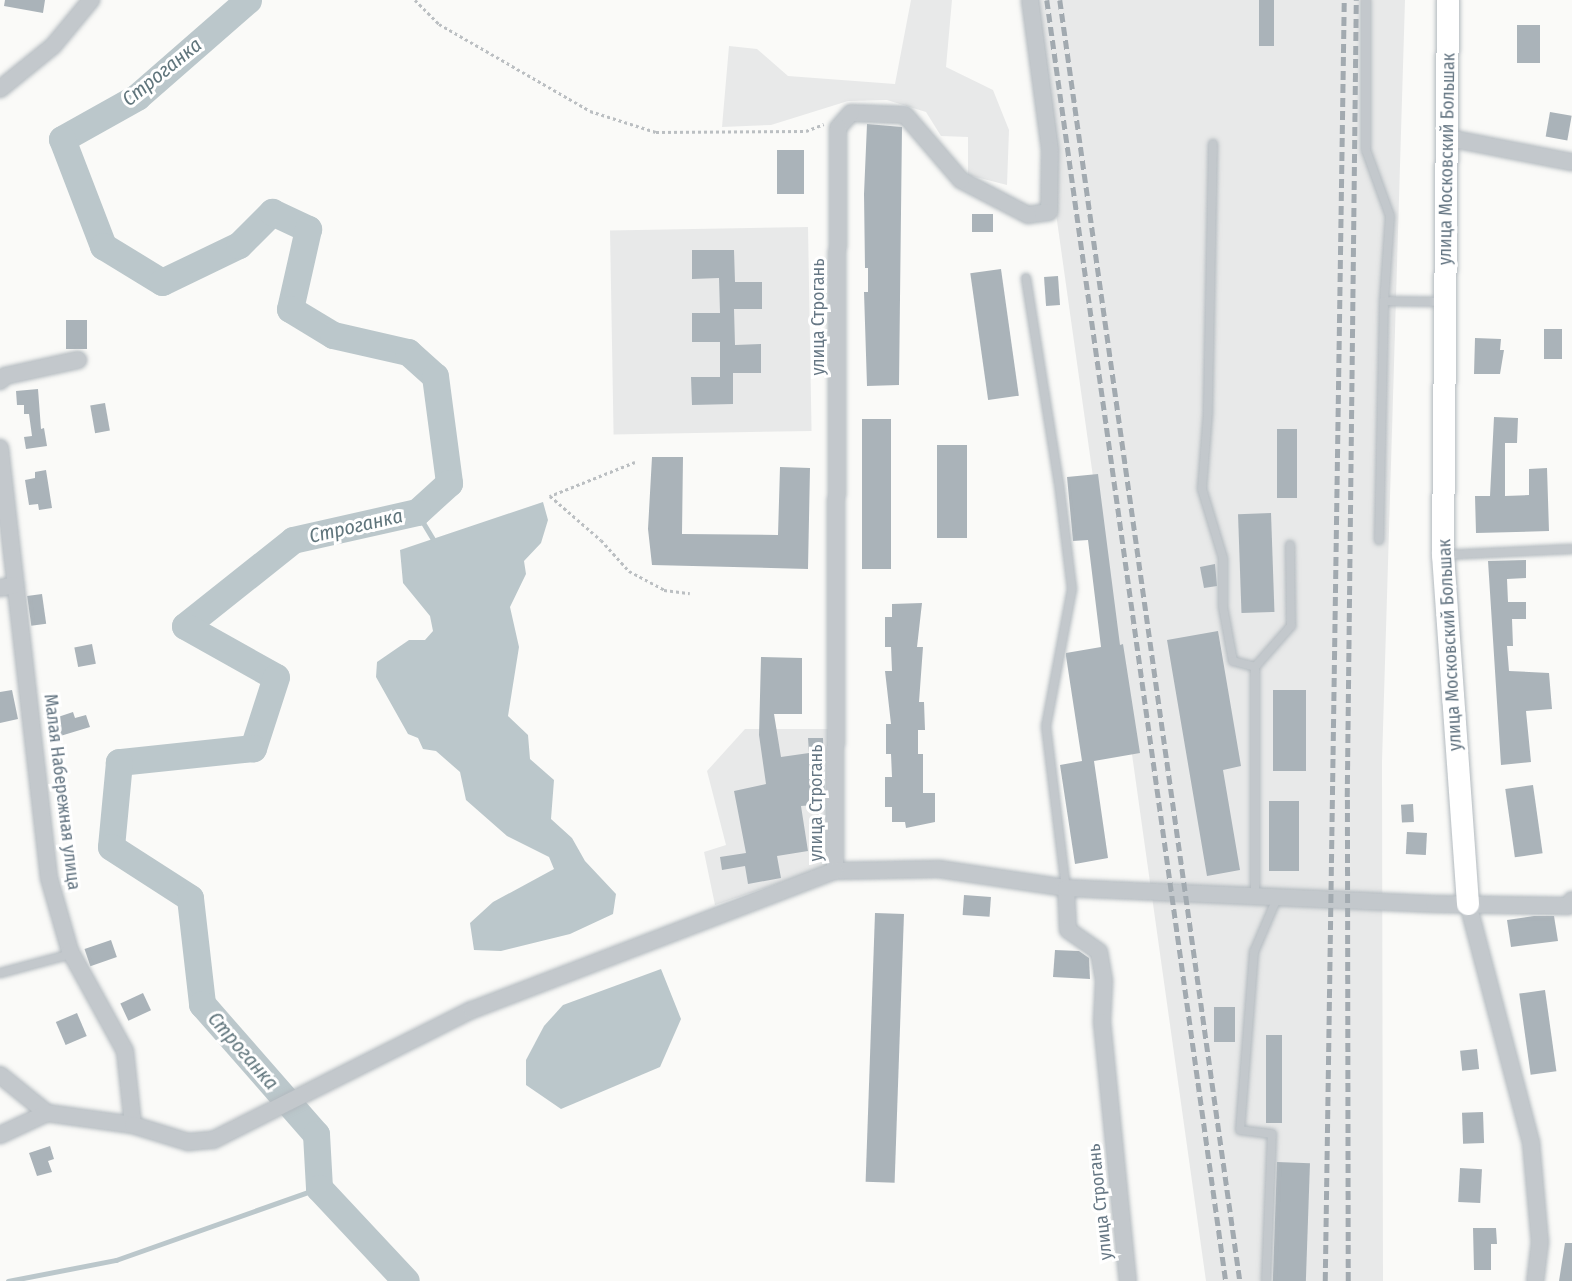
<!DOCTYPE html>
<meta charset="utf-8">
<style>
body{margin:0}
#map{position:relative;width:1572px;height:1281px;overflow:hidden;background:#fafaf8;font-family:"Fira Sans Condensed",sans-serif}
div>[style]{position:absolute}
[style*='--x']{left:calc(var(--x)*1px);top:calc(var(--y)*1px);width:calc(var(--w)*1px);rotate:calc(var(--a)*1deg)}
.built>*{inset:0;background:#e8e9e9;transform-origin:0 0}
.water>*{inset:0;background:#bbc7cb}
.stream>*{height:4.5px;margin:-2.25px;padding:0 2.25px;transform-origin:2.25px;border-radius:2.25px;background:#bbc7cb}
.river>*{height:27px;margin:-13.5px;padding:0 13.5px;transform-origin:13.5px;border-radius:13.5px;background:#bbc7cb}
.building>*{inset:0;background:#aab3b9;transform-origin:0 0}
.path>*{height:3px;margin-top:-1.5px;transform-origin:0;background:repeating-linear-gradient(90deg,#bbbfc2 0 3px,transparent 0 6px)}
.roads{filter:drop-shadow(0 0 2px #b3babf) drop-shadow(0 0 2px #b3babf)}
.lane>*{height:8px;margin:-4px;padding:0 4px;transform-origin:4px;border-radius:4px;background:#c3c8cc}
.street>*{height:16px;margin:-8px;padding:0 8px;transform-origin:8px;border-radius:8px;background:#c3c8cc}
.secondary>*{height:22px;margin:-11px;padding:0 11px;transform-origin:11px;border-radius:11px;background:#fff}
.rail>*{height:4.5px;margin-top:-2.25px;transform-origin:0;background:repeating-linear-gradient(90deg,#a2aab0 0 9px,transparent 0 13.5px)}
span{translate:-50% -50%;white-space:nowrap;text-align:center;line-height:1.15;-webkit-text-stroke:6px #fff;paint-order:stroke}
.street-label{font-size:18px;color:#657683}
.water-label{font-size:20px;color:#60757c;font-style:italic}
</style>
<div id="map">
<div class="built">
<i style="clip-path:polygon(911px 0,952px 0,946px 67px,993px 90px,1009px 130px,1007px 185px,968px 175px,968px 137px,941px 136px,926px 112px,887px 100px,848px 101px,771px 125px,722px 127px,729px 46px,757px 49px,788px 76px,895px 84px)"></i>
<i style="clip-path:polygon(1026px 0,1405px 0,1382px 762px,1383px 1281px,1206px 1281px)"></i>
<i style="left:808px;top:227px;width:204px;height:198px;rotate:89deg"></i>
<i style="clip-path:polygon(745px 729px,829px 729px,829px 866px,715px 905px,704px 852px,726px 845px,707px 771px)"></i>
</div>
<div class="water">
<i style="clip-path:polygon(543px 502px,548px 520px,541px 543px,524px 561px,526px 574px,510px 607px,519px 647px,508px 716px,528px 735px,530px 759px,554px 780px,551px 819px,572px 838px,585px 861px,616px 894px,613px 914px,570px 934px,501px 951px,474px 950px,470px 923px,493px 902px,554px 869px,549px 857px,507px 836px,466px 800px,460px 772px,436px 751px,423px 749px,418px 738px,408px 734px,376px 677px,377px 662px,409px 640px,425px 640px,433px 631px,430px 616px,403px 583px,400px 550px)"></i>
<i style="clip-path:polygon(661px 969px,681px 1019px,660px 1067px,561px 1109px,526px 1085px,526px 1060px,544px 1026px,563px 1005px)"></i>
</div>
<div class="stream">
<i style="--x:417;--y:512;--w:31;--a:59"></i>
<i style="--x:8;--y:1281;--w:110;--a:-11"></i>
<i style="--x:116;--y:1260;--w:215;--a:-19.5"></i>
</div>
<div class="river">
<i style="--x:248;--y:0;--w:147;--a:138.9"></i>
<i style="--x:137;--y:97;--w:86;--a:150.8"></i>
<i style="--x:62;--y:139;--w:115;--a:69"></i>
<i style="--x:103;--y:246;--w:69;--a:31.4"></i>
<i style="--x:162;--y:282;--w:85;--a:-25.7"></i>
<i style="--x:239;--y:245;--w:47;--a:-45"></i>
<i style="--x:272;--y:212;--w:40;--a:25"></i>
<i style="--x:308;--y:229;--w:82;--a:102.7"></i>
<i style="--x:290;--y:309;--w:50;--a:31.2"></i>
<i style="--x:333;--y:335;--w:77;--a:12.8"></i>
<i style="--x:408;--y:352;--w:36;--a:42"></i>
<i style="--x:435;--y:376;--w:108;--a:82.5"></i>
<i style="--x:449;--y:483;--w:43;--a:137.8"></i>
<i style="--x:417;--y:512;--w:127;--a:167.3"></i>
<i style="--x:293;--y:540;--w:138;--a:141.5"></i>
<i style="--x:185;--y:626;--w:104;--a:29.3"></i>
<i style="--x:276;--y:677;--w:75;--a:107.9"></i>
<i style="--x:253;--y:748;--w:135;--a:174"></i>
<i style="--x:119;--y:762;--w:85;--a:95.4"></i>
<i style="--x:111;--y:847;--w:94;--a:32.8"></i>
<i style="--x:190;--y:898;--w:107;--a:83.5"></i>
<i style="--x:202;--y:1004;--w:173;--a:48.8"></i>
<i style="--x:316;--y:1134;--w:54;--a:86.8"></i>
<i style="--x:319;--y:1188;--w:127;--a:46.9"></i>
</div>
<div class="building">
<i style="clip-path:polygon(5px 0,45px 0,43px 13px,4px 6px)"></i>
<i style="left:1259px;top:0;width:15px;height:46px"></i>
<i style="left:1517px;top:25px;width:23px;height:38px"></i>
<i style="left:1550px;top:112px;width:22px;height:25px;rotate:10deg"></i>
<i style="clip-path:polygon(867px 124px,902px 127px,899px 385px,867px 386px,864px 292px,868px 292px,868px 268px,865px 268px,864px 194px)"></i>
<i style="left:777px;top:150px;width:27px;height:44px"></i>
<i style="left:972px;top:214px;width:21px;height:18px"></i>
<i style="clip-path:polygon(692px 250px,734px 250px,735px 282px,762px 282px,762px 309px,734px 309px,735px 345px,761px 344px,761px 373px,733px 373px,733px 404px,692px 405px,691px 377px,720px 377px,720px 342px,692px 342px,692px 313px,720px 313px,719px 278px,692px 279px)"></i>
<i style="left:1001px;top:269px;width:128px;height:31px;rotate:82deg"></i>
<i style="left:1058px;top:276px;width:29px;height:14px;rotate:86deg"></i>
<i style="left:66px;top:320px;width:21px;height:29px"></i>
<i style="left:1544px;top:329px;width:18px;height:30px"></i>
<i style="clip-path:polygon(1475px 338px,1501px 339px,1500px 350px,1504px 350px,1500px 374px,1474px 374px)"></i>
<i style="clip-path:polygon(38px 389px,41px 429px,44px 428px,47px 446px,26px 449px,24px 437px,32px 436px,29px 414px,24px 414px,24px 405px,17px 405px,16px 391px)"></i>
<i style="left:105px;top:403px;width:28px;height:15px;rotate:80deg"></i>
<i style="clip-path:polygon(1494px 417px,1518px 418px,1517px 443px,1505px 443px,1505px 496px,1529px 495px,1529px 469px,1547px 468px,1549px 531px,1476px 533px,1475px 496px,1490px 496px)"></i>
<i style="left:862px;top:419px;width:29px;height:150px"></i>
<i style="left:1277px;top:429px;width:20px;height:69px"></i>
<i style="left:937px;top:445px;width:30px;height:93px"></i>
<i style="clip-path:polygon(652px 457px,683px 457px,682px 534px,778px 535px,780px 467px,810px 468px,808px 569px,652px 565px,648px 529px)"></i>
<i style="clip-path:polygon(46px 470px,52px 508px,39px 510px,38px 504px,29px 505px,25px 480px,35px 478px,35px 472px)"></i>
<i style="clip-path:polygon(1098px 474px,1120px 645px,1123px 644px,1140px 753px,1094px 761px,1108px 858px,1075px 864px,1060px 765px,1082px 761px,1066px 656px,1066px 653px,1101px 647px,1088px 540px,1073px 541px,1067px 477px)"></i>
<i style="left:1271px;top:513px;width:99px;height:33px;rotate:88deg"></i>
<i style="clip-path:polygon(1526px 560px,1526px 578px,1507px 579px,1508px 602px,1526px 602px,1526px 619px,1512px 619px,1513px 646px,1507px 646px,1509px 671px,1549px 673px,1552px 709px,1526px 711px,1531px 762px,1501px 765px,1488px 561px)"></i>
<i style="clip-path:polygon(1215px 564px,1217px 586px,1204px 588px,1200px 567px)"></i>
<i style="left:42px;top:594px;width:30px;height:15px;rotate:82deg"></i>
<i style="clip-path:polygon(922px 603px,917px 647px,923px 647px,919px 702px,924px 702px,925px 730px,918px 730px,918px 754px,923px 754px,923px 793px,935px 793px,935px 822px,906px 828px,905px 822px,892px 822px,892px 807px,885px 807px,885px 777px,892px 777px,891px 754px,886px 754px,886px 724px,891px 724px,885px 671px,892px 671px,891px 647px,885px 647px,885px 617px,892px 617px,892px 604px)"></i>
<i style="clip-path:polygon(1218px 631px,1241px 766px,1223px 770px,1240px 870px,1207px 876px,1167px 640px)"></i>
<i style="left:92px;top:644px;width:20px;height:18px;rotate:79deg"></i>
<i style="clip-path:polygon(761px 657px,802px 658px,802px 714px,774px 714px,781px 757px,809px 753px,808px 738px,823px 738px,825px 804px,801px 806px,808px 851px,777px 856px,781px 878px,748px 884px,745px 866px,722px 870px,720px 857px,746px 853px,734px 791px,766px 784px,759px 735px)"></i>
<i style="clip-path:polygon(12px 690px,18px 719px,0 723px,0 692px)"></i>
<i style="left:1273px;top:690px;width:33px;height:81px"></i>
<i style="clip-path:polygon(73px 712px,75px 718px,86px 715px,90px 727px,57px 737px,49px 720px)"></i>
<i style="left:1533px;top:785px;width:69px;height:28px;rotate:82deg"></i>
<i style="left:1269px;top:801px;width:30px;height:70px"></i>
<i style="left:1413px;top:804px;width:18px;height:12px;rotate:87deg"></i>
<i style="left:1407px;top:832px;width:20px;height:22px;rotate:3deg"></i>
<i style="left:964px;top:895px;width:27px;height:20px;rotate:4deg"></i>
<i style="left:875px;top:913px;width:29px;height:269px;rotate:2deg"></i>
<i style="clip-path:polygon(1534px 916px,1554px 916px,1558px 941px,1511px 947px,1507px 920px)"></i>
<i style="left:111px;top:940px;width:18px;height:28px;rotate:71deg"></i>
<i style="clip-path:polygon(1055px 950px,1079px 951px,1089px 958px,1090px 979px,1053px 977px)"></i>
<i style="left:1545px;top:990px;width:82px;height:26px;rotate:82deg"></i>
<i style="left:143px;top:993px;width:19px;height:25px;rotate:65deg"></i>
<i style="left:1214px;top:1007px;width:21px;height:35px"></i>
<i style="left:77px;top:1013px;width:25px;height:23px;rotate:67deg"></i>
<i style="left:1266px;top:1035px;width:16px;height:88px"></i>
<i style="left:1477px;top:1049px;width:20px;height:17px;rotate:84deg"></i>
<i style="left:1483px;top:1112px;width:31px;height:21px;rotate:88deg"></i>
<i style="clip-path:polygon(50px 1146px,54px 1159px,48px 1161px,52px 1172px,37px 1176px,29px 1153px)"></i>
<i style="left:1277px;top:1162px;width:33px;height:119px;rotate:2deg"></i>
<i style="left:1460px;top:1168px;width:22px;height:34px;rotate:3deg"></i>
<i style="clip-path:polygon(1473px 1228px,1496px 1228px,1497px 1244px,1491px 1244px,1491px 1270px,1474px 1270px)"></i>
<i style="clip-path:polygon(1565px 1243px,1572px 1243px,1572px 1281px,1559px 1281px)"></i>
</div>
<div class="path">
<i style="--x:415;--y:0;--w:34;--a:45"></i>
<i style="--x:439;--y:24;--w:174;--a:29.9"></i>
<i style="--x:590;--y:111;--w:69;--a:17.7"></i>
<i style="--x:656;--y:132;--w:150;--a:-0.4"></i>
<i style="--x:806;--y:131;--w:19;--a:-21"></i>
<i style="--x:635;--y:462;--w:92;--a:158.2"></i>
<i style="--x:550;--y:496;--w:67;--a:40.8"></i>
<i style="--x:601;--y:540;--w:42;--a:47.9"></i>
<i style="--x:629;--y:571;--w:40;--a:28"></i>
<i style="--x:664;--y:590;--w:26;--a:7"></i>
</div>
<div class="roads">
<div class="lane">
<i style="--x:1366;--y:0;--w:150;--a:90"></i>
<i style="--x:1366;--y:150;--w:70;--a:70"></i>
<i style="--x:1390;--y:216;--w:85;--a:94"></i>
<i style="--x:1384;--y:301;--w:61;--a:0.9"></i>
<i style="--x:1213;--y:144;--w:268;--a:91.1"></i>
<i style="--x:1208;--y:412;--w:77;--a:94.5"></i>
<i style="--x:1202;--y:489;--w:72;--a:73.1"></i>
<i style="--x:1223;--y:558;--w:49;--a:90"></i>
<i style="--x:1223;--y:607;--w:55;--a:79.5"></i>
<i style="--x:1233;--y:661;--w:23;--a:15"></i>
<i style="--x:1026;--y:278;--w:208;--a:80.9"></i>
<i style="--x:1059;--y:483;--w:107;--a:83"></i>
<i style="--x:1072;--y:589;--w:139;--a:100.7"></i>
<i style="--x:1046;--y:726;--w:163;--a:83"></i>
<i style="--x:1379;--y:540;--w:239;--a:-88.8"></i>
<i style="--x:1443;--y:555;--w:129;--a:-2.7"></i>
<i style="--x:1255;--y:897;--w:230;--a:-90"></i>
<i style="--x:1255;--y:667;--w:55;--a:-48.7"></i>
<i style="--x:1291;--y:626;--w:81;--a:-90.7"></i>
<i style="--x:0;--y:973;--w:73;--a:-15"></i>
<i style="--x:1266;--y:1281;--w:147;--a:-87.7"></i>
<i style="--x:1272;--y:1134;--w:32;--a:-173"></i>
<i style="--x:1240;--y:1130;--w:179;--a:-85.5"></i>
<i style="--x:1254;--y:952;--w:59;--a:-66.9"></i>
</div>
<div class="street">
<i style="--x:1030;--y:0;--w:151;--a:82.4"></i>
<i style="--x:1050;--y:150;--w:62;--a:90.9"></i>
<i style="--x:1049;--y:212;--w:21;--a:172"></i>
<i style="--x:1028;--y:215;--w:76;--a:-152.4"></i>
<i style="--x:961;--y:180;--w:86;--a:-130.7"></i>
<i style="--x:905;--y:115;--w:54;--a:-177.9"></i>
<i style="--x:851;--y:113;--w:20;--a:131"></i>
<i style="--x:838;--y:128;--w:743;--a:90.23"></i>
<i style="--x:835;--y:871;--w:104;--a:-1.1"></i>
<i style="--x:939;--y:869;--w:128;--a:8.5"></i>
<i style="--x:1066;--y:888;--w:42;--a:87.3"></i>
<i style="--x:1068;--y:930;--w:38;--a:35"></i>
<i style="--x:1099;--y:952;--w:29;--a:80"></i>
<i style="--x:1104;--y:981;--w:41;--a:92.8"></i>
<i style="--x:1102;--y:1022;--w:260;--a:84.3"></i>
<i style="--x:0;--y:89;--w:68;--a:-39.1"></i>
<i style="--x:53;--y:46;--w:60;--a:-50.4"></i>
<i style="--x:1448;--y:138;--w:126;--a:11"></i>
<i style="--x:0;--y:381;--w:7;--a:-45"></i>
<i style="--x:5;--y:376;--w:75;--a:-12.4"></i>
<i style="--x:0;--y:448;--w:433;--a:83.5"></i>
<i style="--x:49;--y:878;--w:76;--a:74"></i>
<i style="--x:70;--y:951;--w:114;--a:61.2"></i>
<i style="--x:125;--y:1051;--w:74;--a:83.8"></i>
<i style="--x:0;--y:588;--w:16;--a:-11"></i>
<i style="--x:1066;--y:888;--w:368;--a:2.5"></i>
<i style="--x:1434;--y:904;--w:134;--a:0.9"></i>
<i style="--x:1568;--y:906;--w:7;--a:-56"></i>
<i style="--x:1468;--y:904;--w:246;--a:75.2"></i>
<i style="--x:1531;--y:1142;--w:100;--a:84.9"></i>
<i style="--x:1540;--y:1242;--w:39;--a:97"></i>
<i style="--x:0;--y:1075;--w:60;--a:39"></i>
<i style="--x:0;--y:1135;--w:52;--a:-25.1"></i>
<i style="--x:47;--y:1113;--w:87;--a:7.9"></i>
<i style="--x:133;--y:1125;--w:58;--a:17.2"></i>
<i style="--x:188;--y:1142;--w:25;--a:-5"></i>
<i style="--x:213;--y:1140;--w:290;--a:-26.7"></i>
<i style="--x:472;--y:1010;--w:389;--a:-21"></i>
</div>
<div class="secondary">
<i style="--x:1448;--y:0;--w:555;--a:90.52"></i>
<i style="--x:1443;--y:555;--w:350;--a:85.9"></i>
</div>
</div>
<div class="rail">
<i style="--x:1047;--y:0;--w:1293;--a:82.05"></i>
<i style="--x:1060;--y:0;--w:1294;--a:82"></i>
<i style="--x:1325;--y:1281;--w:1281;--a:-89.15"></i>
<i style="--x:1348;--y:1281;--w:484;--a:-90.1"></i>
<i style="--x:1347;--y:797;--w:797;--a:-89.35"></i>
</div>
<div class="street-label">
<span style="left:1447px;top:159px;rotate:-89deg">улица Московский Большак</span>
<span style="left:818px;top:317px;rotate:-90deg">улица Строгань</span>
<span style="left:1450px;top:645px;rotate:-93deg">улица Московский Большак</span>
<span style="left:62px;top:792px;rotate:83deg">Малая Набережная улица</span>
<span style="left:816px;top:803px;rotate:-90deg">улица Строгань</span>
<span style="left:1100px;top:1202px;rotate:-96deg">улица Строгань</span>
</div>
<div class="water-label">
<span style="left:162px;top:72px;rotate:-39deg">Строганка</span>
<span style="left:356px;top:526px;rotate:-13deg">Строганка</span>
<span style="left:243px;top:1051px;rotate:49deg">Строганка</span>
</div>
</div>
